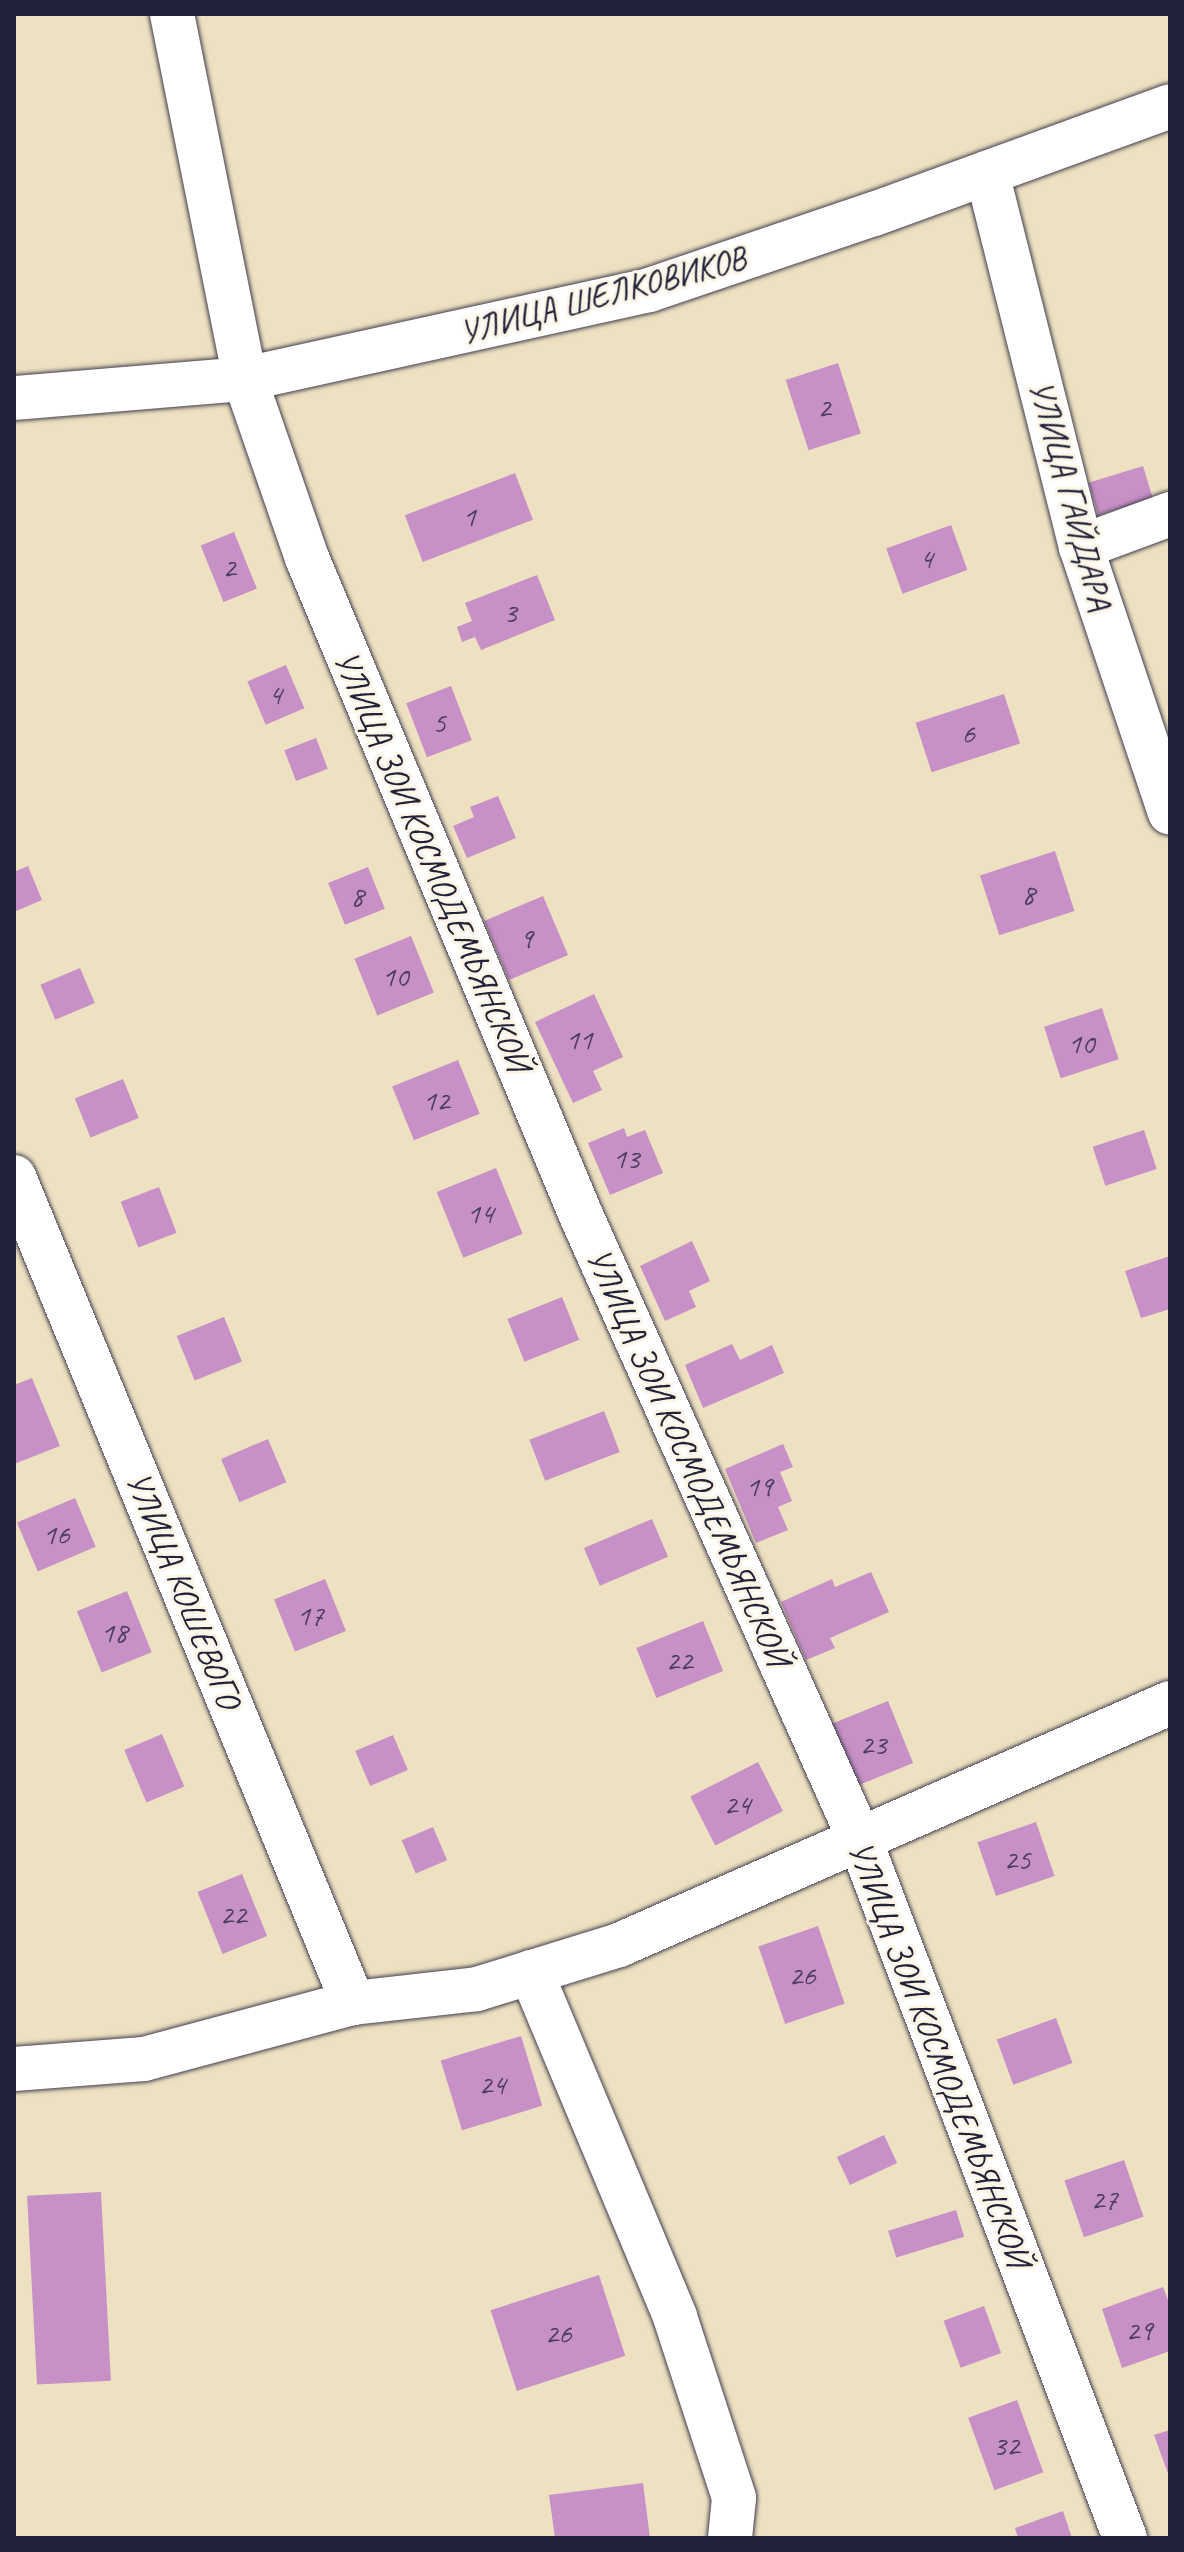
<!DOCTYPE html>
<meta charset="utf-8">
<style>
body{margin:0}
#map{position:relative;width:1184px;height:2552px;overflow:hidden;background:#eee1c1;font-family:Caveat,sans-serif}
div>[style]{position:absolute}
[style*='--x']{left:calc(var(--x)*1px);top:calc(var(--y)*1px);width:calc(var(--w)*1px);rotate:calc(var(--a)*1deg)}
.building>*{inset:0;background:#c790c6;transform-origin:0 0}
.roads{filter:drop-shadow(0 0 2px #413f4f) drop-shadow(0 0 2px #413f4f)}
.minor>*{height:44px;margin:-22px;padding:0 22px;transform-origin:22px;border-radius:22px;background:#fff}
span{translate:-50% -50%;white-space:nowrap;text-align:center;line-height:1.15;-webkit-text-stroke:6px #fcf5e5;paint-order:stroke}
.number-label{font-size:30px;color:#4b3e5e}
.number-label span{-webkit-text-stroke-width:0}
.street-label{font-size:34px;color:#22223b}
.frame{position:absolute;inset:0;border:16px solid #22223b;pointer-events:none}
</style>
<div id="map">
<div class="building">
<i style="left:838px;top:363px;width:74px;height:55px;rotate:72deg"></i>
<i style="left:1143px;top:466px;width:34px;height:57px;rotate:73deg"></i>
<i style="left:515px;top:473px;width:50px;height:118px;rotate:69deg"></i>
<i style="left:951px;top:525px;width:48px;height:69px;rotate:70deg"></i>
<i style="left:234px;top:532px;width:61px;height:36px;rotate:68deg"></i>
<i style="clip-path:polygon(537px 575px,555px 620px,481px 650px,475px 637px,462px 642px,457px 627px,472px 621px,465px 603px)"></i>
<i style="left:286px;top:665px;width:47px;height:42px;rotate:67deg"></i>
<i style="left:451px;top:686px;width:58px;height:48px;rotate:69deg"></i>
<i style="left:1004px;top:694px;width:52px;height:93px;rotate:72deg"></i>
<i style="left:316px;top:738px;width:33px;height:34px;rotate:69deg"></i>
<i style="clip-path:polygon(498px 796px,516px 838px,467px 858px,453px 826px,474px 817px,470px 807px)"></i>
<i style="left:1055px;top:851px;width:63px;height:79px;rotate:72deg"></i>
<i style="clip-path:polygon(28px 866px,42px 900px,14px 912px,14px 872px)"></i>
<i style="left:368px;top:867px;width:45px;height:43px;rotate:68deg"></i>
<i style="left:543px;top:896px;width:64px;height:64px;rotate:67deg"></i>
<i style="left:411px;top:936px;width:61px;height:61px;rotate:68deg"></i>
<i style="left:80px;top:968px;width:38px;height:43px;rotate:67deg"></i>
<i style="clip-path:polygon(594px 994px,623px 1057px,593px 1071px,602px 1090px,573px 1103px,535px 1022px)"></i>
<i style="left:1102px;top:1008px;width:54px;height:61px;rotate:72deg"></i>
<i style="left:458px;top:1060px;width:58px;height:71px;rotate:68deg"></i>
<i style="left:123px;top:1079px;width:42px;height:52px;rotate:68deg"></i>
<i style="clip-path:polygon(624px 1128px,627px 1137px,645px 1130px,663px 1173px,610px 1195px,588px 1143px)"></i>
<i style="left:1144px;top:1130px;width:41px;height:54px;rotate:72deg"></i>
<i style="left:496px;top:1168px;width:71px;height:64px;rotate:68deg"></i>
<i style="left:159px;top:1187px;width:49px;height:41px;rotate:69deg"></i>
<i style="clip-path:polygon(692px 1241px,710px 1281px,689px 1291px,696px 1307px,665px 1321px,640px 1266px)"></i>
<i style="clip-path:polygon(1170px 1256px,1170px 1309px,1141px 1318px,1125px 1271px)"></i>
<i style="left:562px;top:1297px;width:46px;height:59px;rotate:68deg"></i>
<i style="left:224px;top:1317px;width:48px;height:51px;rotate:68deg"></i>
<i style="clip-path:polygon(732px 1344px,740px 1360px,772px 1345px,784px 1373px,703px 1408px,685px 1365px)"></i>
<i style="clip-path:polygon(32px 1378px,60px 1446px,14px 1464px,14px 1385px)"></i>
<i style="left:604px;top:1411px;width:44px;height:80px;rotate:69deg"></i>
<i style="left:268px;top:1439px;width:47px;height:51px;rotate:67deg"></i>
<i style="clip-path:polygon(783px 1444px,793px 1467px,780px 1472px,792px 1501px,778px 1507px,788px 1530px,756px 1543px,725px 1469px)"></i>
<i style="left:75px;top:1498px;width:53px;height:63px;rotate:67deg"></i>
<i style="left:652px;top:1519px;width:41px;height:74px;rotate:67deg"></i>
<i style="clip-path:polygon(871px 1572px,889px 1612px,830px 1638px,835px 1648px,806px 1660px,781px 1602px,832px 1579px,835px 1587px)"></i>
<i style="left:325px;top:1579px;width:56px;height:55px;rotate:68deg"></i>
<i style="left:127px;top:1591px;width:66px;height:54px;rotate:68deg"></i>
<i style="left:703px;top:1621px;width:54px;height:72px;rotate:68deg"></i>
<i style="left:888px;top:1701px;width:67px;height:60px;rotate:68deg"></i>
<i style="left:162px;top:1734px;width:57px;height:41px;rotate:67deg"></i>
<i style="left:393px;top:1735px;width:38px;height:41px;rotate:67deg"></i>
<i style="left:758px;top:1762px;width:55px;height:76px;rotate:63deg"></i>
<i style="left:1036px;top:1822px;width:57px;height:62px;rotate:71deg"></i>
<i style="left:433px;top:1827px;width:36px;height:34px;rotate:67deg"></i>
<i style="left:242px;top:1874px;width:67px;height:48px;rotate:68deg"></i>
<i style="left:818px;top:1926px;width:82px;height:63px;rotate:71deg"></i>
<i style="left:1056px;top:2018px;width:48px;height:63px;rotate:70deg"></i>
<i style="left:521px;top:2036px;width:73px;height:84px;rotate:73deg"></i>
<i style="left:884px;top:2135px;width:31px;height:52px;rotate:65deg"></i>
<i style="left:1124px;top:2160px;width:60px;height:63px;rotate:71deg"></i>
<i style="left:101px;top:2192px;width:189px;height:74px;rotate:87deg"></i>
<i style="left:956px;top:2210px;width:28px;height:71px;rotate:73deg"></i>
<i style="left:599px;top:2275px;width:85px;height:114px;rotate:72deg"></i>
<i style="clip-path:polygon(1163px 2287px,1170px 2305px,1170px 2351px,1122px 2368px,1102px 2309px)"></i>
<i style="left:984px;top:2306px;width:50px;height:43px;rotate:70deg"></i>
<i style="left:1017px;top:2400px;width:77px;height:52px;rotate:70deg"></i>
<i style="clip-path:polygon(1170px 2430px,1170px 2479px,1154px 2435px)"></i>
<i style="clip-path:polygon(643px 2483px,650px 2538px,555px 2538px,549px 2495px)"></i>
<i style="clip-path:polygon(1063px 2511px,1072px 2538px,1018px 2538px,1015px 2528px)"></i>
</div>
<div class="roads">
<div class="minor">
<i style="--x:172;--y:14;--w:372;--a:78.7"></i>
<i style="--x:245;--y:379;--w:189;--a:70.9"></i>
<i style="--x:307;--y:558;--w:710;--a:67.37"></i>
<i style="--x:580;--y:1213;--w:687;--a:65.94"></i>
<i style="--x:860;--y:1840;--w:747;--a:69.21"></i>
<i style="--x:987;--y:173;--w:386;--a:75.9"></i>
<i style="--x:1081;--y:547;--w:280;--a:71.5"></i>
<i style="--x:14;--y:398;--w:232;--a:-4.7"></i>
<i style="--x:245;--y:379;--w:414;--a:-12.4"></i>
<i style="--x:649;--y:290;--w:237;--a:-18.7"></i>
<i style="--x:874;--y:214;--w:315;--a:-20"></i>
<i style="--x:1081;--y:547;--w:95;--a:-20.3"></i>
<i style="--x:14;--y:1177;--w:893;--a:67.69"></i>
<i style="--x:531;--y:1972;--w:374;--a:67.3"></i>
<i style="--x:675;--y:2317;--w:190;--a:71.9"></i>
<i style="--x:734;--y:2498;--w:40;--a:95.7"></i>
<i style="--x:14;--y:2069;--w:130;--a:-4.4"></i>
<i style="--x:144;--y:2059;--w:216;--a:-15"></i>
<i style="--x:353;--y:2003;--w:125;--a:-6.4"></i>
<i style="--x:477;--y:1989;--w:149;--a:-17.2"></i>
<i style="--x:619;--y:1945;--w:602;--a:-23.71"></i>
</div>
</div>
<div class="number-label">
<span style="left:824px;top:407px">2</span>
<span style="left:469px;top:516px">1</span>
<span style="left:926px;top:558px">4</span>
<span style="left:229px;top:567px">2</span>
<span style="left:510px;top:612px">3</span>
<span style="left:275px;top:694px">4</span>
<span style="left:439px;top:722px">5</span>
<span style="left:968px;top:733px">6</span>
<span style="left:1028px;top:894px">8</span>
<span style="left:357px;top:896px">8</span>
<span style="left:526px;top:938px">9</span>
<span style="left:395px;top:976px">10</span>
<span style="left:579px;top:1039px">11</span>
<span style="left:1081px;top:1043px">10</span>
<span style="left:436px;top:1100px">12</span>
<span style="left:626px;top:1158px">13</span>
<span style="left:480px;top:1213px">14</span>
<span style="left:759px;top:1486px">19</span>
<span style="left:56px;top:1534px">16</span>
<span style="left:310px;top:1615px">17</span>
<span style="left:114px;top:1632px">18</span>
<span style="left:679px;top:1660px">22</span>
<span style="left:873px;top:1744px">23</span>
<span style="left:737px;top:1804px">24</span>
<span style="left:1017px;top:1859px">25</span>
<span style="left:233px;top:1914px">22</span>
<span style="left:802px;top:1975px">26</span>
<span style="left:492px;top:2084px">24</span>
<span style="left:1104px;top:2199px">27</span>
<span style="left:1139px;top:2330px">29</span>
<span style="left:558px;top:2333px">26</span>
<span style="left:1006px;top:2445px">32</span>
</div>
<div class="street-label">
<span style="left:602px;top:295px;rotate:-15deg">УЛИЦА ШЕЛКОВИКОВ</span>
<span style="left:1071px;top:495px;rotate:75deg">УЛИЦА ГАЙДАРА</span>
<span style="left:433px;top:861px;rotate:67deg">УЛИЦА ЗОИ КОСМОДЕМЬЯНСКОЙ</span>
<span style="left:689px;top:1457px;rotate:66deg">УЛИЦА ЗОИ КОСМОДЕМЬЯНСКОЙ</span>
<span style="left:184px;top:1590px;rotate:68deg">УЛИЦА КОШЕВОГО</span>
<span style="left:940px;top:2054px;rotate:69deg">УЛИЦА ЗОИ КОСМОДЕМЬЯНСКОЙ</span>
</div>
<div class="frame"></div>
</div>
